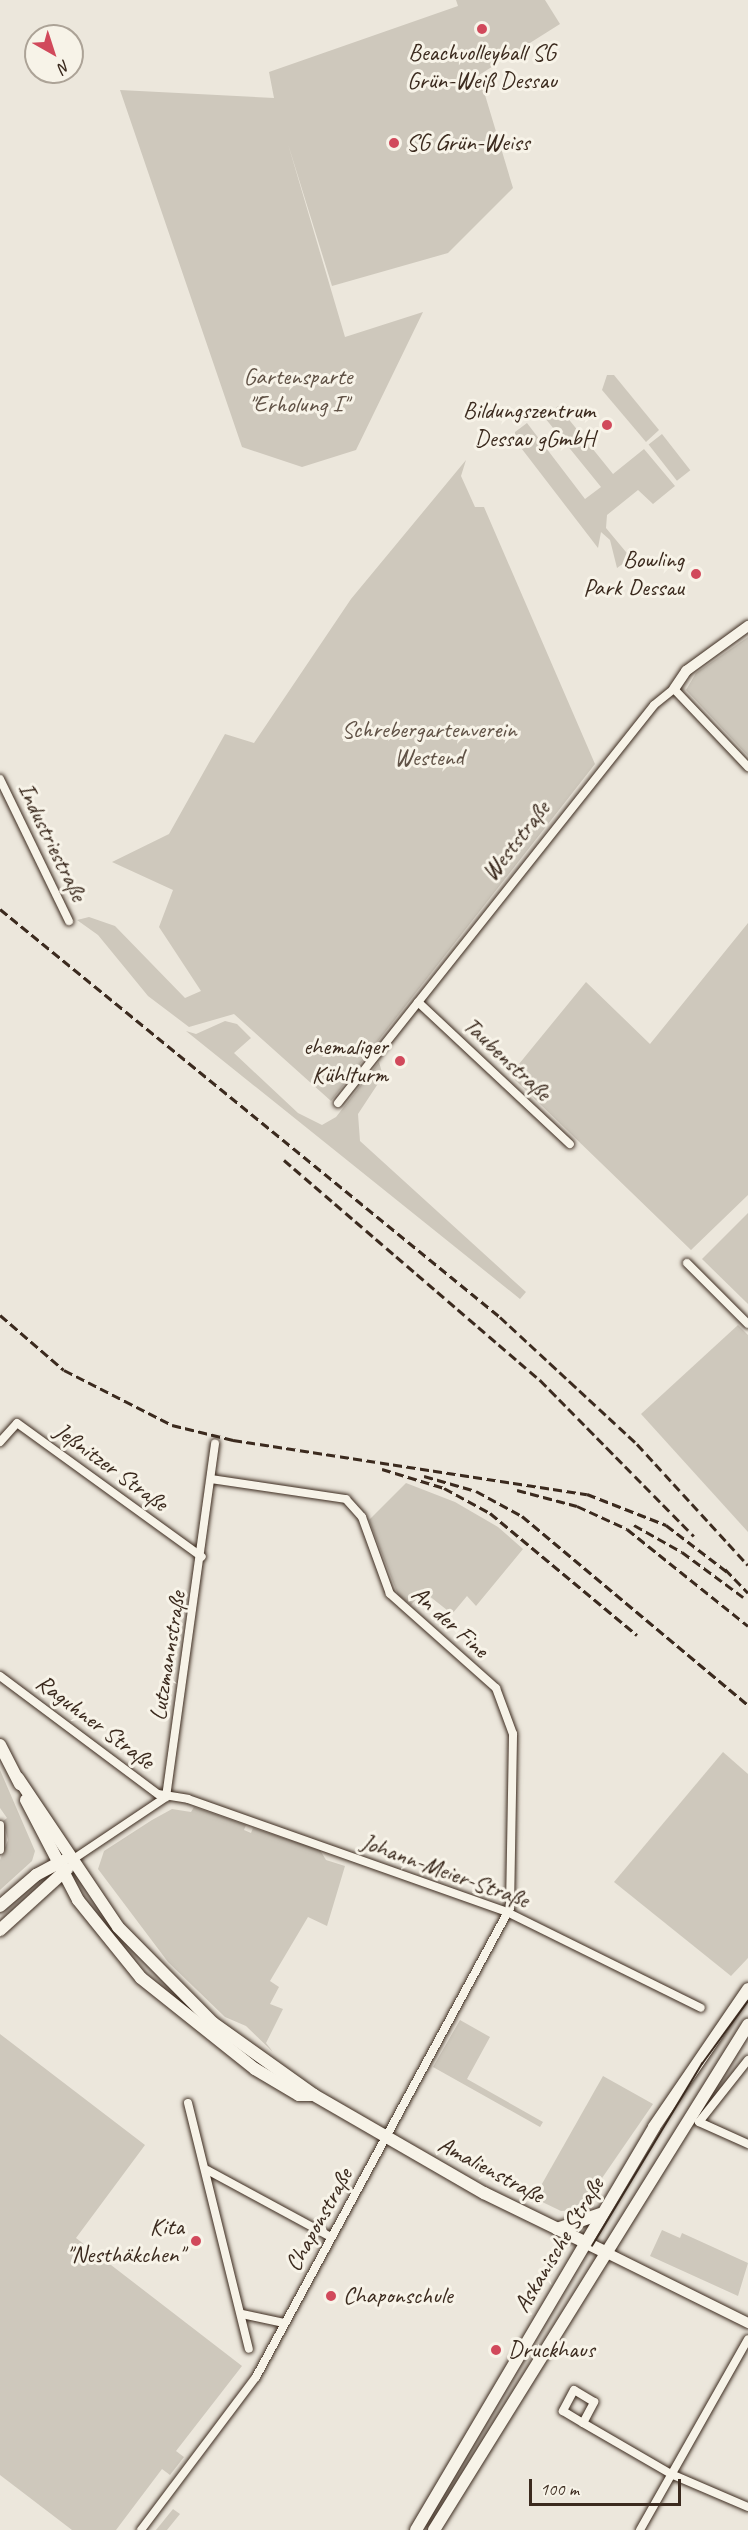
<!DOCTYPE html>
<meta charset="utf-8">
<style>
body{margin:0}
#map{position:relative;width:748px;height:2530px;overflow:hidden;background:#ece7dc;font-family:Caveat,sans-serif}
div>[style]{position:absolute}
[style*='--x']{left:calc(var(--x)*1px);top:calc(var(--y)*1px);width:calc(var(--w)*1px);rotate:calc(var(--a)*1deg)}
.green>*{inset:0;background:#cec8bc;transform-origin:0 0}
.roads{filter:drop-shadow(0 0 2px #3b2a1e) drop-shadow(0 0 2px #3b2a1e)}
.minor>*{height:8px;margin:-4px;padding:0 4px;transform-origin:4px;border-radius:4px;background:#f7f3e8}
.tertiary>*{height:10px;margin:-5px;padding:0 5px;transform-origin:5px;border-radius:5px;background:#f7f3e8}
.secondary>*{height:12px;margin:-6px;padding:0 6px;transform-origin:6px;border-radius:6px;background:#f7f3e8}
.tram>*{height:1.5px;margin:-0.75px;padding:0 0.75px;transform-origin:0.75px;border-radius:0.75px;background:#3b2a1e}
.rail>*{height:3px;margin-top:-1.5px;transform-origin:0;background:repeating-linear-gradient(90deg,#3b2a1e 0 9px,transparent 0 13.5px)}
.dots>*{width:16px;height:16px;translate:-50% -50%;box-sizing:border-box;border:3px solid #f7f3e8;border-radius:50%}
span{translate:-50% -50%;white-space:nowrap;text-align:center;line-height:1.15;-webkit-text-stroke:6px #f7f3e8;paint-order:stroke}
.poi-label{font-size:24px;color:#3b2a1e}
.left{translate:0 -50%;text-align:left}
.right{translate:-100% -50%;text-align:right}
.park-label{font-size:24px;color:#605246}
.street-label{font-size:24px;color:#3b2a1e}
.north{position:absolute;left:24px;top:24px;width:60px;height:60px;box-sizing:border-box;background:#f7f3e8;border:2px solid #aca397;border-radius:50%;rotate:141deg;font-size:16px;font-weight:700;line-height:24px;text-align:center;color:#3b2a1e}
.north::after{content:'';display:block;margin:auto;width:21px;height:27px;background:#d1495b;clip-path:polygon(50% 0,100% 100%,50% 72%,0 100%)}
.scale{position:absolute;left:529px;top:2479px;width:152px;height:27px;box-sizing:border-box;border:3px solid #3b2a1e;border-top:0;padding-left:8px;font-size:18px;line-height:21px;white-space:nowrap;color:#3b2a1e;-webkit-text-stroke:4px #f7f3e8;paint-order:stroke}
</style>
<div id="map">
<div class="green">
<i style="clip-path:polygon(456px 0,545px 0,560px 24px,479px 75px,513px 188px,448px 253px,332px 286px,288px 144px,345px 337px,423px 312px,356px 450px,302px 467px,242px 447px,120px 90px,274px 98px,269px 72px,458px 6px)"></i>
<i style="clip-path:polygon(607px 375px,614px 375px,659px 430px,646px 442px,602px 390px)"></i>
<i style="clip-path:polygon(558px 406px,613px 474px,644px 449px,675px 486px,653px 504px,638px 490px,607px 515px,606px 528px,631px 558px,617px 568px,610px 540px,601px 532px,598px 548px,515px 440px,515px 432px,527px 423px,585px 499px,601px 487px,545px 418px)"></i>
<i style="left:662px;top:434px;width:46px;height:17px;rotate:52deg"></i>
<i style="clip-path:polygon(466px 460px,461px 476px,475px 507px,484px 507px,595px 764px,331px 1101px,234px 1014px,189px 1027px,148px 996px,98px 935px,77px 920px,89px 917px,115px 926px,185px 998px,201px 991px,159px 927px,173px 890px,112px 862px,169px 834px,225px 734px,254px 743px,351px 599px)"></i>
<i style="clip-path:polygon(748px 637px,748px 756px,686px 690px,696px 673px)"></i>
<i style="clip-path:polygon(748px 923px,748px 1195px,691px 1250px,510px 1075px,586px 982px,650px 1044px)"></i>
<i style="clip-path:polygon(225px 1021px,237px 1024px,251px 1038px,234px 1053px,298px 1113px,322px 1125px,336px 1117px,379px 1062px,383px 1076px,358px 1114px,360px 1141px,526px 1292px,520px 1299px,186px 1031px,196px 1034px)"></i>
<i style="clip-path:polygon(748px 1213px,748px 1304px,702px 1259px)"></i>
<i style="clip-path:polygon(738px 1325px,748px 1335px,748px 1532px,641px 1414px)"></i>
<i style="clip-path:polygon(406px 1483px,455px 1502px,498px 1527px,523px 1549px,476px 1606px,467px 1596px,452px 1614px,423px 1591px,411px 1605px,398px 1595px,369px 1520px)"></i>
<i style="clip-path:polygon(723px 1752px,748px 1774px,748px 1958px,731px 1976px,614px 1882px)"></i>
<i style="clip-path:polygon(0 1770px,35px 1851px,32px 1861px,0 1890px,0 1860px,8px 1840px,3px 1821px,7px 1818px,0 1808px)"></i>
<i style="clip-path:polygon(194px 1807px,246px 1825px,244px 1830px,251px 1833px,253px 1828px,320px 1850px,326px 1860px,345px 1866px,327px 1926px,308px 1917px,270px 1981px,279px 1987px,270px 2004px,283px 2009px,266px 2043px,273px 2052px,246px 2026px,225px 2017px,168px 1962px,98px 1869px,104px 1851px,152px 1820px,172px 1809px,191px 1812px)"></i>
<i style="clip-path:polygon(460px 2020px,490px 2037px,467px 2079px,543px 2122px,540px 2127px,433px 2067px)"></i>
<i style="clip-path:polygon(0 2034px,145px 2145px,76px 2238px,242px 2366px,176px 2451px,184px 2457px,170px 2475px,162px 2469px,116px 2530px,72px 2530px,0 2475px)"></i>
<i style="clip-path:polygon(603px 2076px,653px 2104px,580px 2210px,561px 2211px,534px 2198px)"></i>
<i style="clip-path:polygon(662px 2230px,680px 2238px,682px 2233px,748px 2263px,738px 2296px,650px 2256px)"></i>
<i style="clip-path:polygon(173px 2509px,180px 2514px,167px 2530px,156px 2530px)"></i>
</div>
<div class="roads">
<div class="minor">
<i style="--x:0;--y:779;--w:158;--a:64.1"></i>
<i style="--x:418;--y:1002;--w:208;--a:43.1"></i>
<i style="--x:338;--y:1103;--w:508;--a:-51.55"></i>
<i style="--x:654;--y:705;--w:26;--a:-39"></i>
<i style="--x:674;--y:689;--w:108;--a:46.5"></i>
<i style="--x:687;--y:1263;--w:86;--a:45"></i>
<i style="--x:0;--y:1442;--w:25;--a:-48"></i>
<i style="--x:17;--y:1423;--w:228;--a:35.9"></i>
<i style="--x:0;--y:1676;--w:197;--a:36.8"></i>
<i style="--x:158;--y:1794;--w:30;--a:9"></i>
<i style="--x:188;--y:1799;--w:338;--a:19.5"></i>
<i style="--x:507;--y:1912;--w:216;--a:26.3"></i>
<i style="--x:0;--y:1825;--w:25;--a:90"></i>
<i style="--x:72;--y:1860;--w:113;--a:-33.8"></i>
<i style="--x:166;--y:1797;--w:357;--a:-82.1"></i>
<i style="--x:748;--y:2060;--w:79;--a:128.3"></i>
<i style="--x:699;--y:2122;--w:54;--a:24.2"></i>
<i style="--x:188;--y:2103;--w:253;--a:76.1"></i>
<i style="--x:207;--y:2170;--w:141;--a:28.4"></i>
<i style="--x:242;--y:2314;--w:43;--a:12.1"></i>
<i style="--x:583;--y:2423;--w:24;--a:-62"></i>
<i style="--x:594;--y:2402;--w:23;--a:-149"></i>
<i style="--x:574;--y:2390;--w:24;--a:118"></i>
<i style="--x:563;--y:2411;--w:23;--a:31"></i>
<i style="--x:583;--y:2423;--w:102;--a:30.1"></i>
<i style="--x:671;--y:2474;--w:84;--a:23.2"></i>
<i style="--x:141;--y:2530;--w:191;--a:-53.1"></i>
<i style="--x:256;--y:2377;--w:533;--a:-61.56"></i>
<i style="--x:510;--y:1908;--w:174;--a:-89"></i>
<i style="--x:513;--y:1734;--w:49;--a:-110.3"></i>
<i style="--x:496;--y:1688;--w:142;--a:-138.4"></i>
<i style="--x:390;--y:1594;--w:82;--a:-110"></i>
<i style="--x:362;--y:1517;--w:24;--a:-132"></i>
<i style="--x:346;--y:1499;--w:136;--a:-171.6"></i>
<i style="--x:640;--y:2530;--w:219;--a:-60.5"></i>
</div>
<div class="tertiary">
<i style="--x:674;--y:689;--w:22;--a:-56"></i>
<i style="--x:686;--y:671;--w:77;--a:-36"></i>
<i style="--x:605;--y:2252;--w:160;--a:26.4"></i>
</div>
<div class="secondary">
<i style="--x:0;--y:1745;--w:44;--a:62.9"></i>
<i style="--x:18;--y:1778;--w:179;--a:56.1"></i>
<i style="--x:118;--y:1927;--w:135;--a:45.3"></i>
<i style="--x:213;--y:2023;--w:124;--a:35.5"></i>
<i style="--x:314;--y:2095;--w:196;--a:30"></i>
<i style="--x:484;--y:2193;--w:135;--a:26"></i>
<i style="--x:26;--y:1800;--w:113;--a:62.5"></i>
<i style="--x:78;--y:1900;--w:100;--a:51.1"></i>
<i style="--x:141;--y:1978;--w:146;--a:38.6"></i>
<i style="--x:255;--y:2069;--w:51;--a:30.6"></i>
<i style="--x:299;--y:2095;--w:15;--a:0"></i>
<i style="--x:0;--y:1906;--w:48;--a:-40.7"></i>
<i style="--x:36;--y:1875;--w:30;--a:-28"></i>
<i style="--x:0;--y:1930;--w:91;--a:-42.3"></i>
<i style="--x:557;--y:2229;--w:46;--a:-19.2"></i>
<i style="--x:416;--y:2530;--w:468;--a:-59.4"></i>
<i style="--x:654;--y:2127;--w:167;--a:-55.7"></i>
<i style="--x:434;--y:2530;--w:595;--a:-58.13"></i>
</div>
</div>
<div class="tram">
<i style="--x:592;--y:2246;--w:213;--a:-58.9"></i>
<i style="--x:702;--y:2064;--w:78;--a:-53.9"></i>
</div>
<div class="rail">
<i style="--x:0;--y:909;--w:645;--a:39.21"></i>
<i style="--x:500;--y:1317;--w:187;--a:42.8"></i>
<i style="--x:637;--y:1444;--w:164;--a:47.5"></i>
<i style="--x:284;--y:1160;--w:338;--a:40.7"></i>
<i style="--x:540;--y:1380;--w:219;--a:45.4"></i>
<i style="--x:0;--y:1315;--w:84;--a:40.7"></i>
<i style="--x:64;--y:1370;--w:121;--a:27"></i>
<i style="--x:172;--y:1425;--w:63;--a:13.8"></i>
<i style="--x:233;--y:1440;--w:358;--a:8.7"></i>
<i style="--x:587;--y:1494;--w:85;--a:21.4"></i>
<i style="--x:666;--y:1525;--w:81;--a:37.4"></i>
<i style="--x:382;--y:1469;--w:65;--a:17"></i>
<i style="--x:444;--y:1488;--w:52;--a:28.5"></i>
<i style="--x:490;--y:1513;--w:191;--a:39.7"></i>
<i style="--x:424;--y:1476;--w:54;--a:16.1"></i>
<i style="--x:476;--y:1491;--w:52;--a:28.5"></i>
<i style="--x:522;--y:1516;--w:295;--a:39.9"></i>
<i style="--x:517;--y:1490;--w:62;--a:14.9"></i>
<i style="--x:577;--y:1506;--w:55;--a:24.7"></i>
<i style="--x:627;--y:1529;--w:155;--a:38.7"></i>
<i style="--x:634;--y:1525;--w:55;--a:29.4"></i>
<i style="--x:682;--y:1552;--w:76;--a:36.4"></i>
<i style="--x:725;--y:1569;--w:33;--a:46"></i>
</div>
<div class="dots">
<i style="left:482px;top:29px;background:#d1495b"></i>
<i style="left:394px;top:143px;background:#d1495b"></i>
<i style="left:607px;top:425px;background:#d1495b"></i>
<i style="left:696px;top:574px;background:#d1495b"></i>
<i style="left:400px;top:1061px;background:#d1495b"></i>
<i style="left:196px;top:2241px;background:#d1495b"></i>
<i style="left:331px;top:2296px;background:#d1495b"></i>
<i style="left:496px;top:2350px;background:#d1495b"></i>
</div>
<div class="poi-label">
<span style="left:482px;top:67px">Beachvolleyball SG<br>Grün-Weiß Dessau</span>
<span class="left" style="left:406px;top:143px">SG Grün-Weiss</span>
<span class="right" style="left:595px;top:425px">Bildungszentrum<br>Dessau gGmbH</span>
<span class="right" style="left:684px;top:574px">Bowling<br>Park Dessau</span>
<span class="right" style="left:388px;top:1061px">ehemaliger<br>Kühlturm</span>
<span class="right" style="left:184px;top:2241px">Kita<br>"Nesthäkchen"</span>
<span class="left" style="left:343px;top:2296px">Chaponschule</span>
<span class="left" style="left:508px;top:2350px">Druckhaus</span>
</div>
<div class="park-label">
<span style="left:298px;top:391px">Gartensparte<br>"Erholung I"</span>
<span style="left:429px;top:744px">Schrebergartenverein<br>Westend</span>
</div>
<div class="street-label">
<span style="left:516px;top:841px;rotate:-52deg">Weststraße</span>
<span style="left:52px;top:842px;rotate:64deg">Industriestraße</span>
<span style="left:507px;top:1059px;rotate:43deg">Taubenstraße</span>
<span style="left:111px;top:1467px;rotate:36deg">Jeßnitzer Straße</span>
<span style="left:450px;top:1622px;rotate:42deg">An der Fine</span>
<span style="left:168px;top:1656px;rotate:-81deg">Lutzmannstraße</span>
<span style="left:95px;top:1722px;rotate:37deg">Raguhner Straße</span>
<span style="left:445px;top:1871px;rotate:20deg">Johann-Meier-Straße</span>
<span style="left:491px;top:2170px;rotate:28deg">Amalienstraße</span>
<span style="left:319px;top:2220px;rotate:-61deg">Chaponstraße</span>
<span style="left:559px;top:2245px;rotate:-59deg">Askanische Straße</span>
</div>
<div class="north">N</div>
<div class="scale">100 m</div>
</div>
